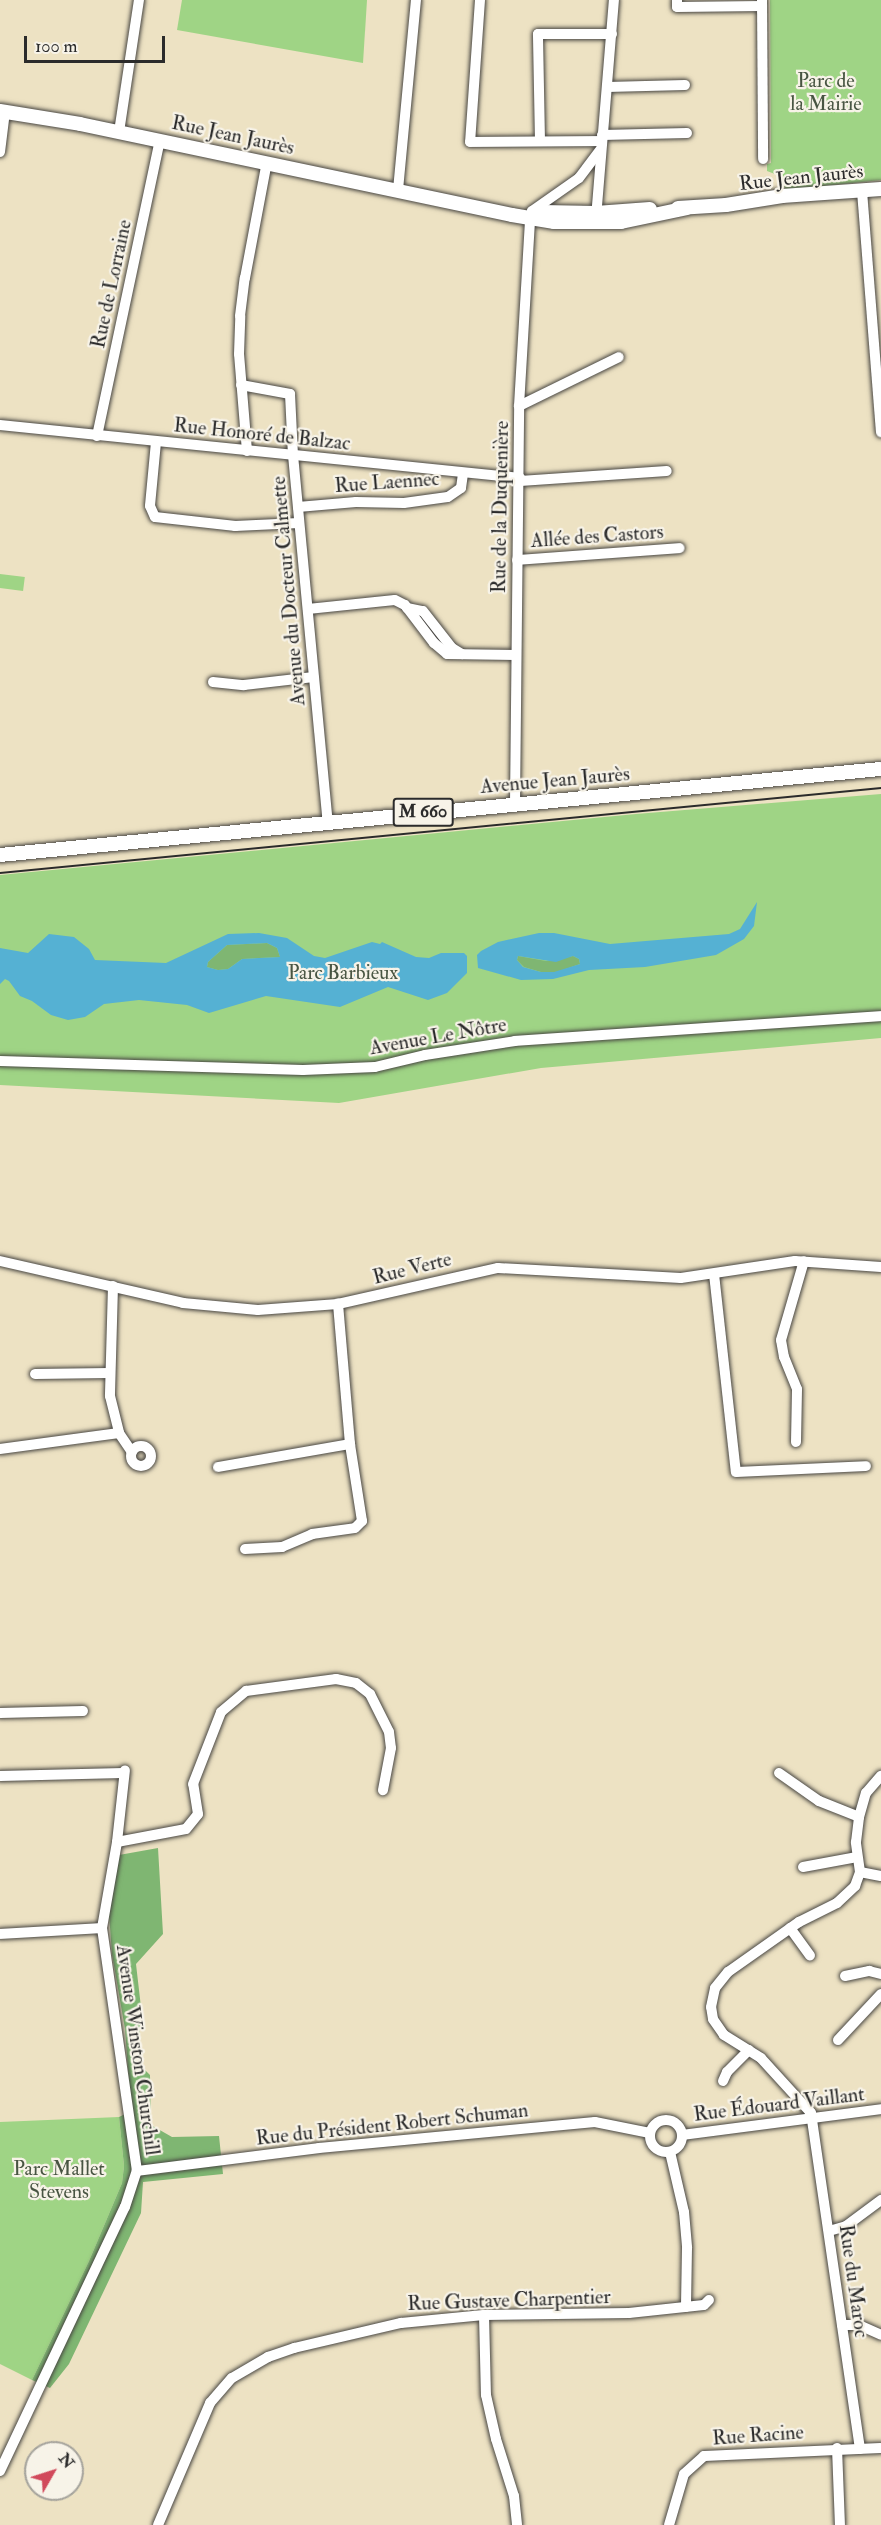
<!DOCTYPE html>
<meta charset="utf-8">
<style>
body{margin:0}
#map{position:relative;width:881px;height:2525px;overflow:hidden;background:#ede2c3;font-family:"IM FELL Double Pica",serif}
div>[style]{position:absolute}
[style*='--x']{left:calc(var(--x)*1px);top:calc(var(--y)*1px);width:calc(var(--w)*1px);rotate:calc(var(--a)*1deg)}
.green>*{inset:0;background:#9fd485;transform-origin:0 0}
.forest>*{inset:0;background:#7fb672}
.water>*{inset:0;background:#55b1d3}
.roads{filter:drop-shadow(0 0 2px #484642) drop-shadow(0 0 2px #484642)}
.minor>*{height:10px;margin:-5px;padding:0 5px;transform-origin:5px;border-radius:5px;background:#fff}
.minor>.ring{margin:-5px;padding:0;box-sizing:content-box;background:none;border:10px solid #fff;border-radius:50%}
.major>*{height:14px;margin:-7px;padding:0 7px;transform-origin:7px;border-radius:7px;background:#fff}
.tram>*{height:1.5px;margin:-0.75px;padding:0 0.75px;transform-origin:0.75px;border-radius:0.75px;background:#2b2b2b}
span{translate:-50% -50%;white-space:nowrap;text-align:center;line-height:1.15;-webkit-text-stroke:4.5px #f7f3e8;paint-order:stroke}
.shield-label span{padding:2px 4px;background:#f7f3e8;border:2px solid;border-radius:4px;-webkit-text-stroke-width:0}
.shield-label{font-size:18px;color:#2b2b2b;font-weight:700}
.park-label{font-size:20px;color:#485542}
.street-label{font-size:20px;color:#2b2b2b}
.north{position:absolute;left:24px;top:2441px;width:60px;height:60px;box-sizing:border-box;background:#f7f3e8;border:2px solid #a5a39c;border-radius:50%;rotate:51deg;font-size:16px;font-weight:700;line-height:24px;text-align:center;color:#2b2b2b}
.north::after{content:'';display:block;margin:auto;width:21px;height:27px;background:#d1495b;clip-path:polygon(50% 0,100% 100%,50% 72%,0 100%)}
.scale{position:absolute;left:24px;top:36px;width:141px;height:27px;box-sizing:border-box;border:3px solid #2b2b2b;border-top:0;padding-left:8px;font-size:18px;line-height:21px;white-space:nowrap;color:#2b2b2b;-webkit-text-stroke:4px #f7f3e8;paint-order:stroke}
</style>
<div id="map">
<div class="green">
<i style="clip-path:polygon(182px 0,367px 0,363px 63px,177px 30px)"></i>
<i style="clip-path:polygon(770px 0,881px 0,881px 180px,786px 190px,780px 176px,767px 171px,767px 164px,771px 163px,771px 151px)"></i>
<i style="left:0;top:574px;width:25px;height:14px;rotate:7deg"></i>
<i style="clip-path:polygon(881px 794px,881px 1038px,541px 1068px,339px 1103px,0 1085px,0 875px,636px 814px)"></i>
<i style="clip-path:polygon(119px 2117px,124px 2166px,122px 2183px,89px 2261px,32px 2380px,0 2364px,0 2122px)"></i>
</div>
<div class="forest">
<i style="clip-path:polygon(267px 943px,277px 948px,280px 957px,242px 959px,228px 969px,218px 970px,207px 967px,208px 962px,227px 945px)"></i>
<i style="clip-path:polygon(518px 956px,546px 961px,573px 956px,579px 959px,580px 964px,554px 973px,541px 972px,524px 967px,517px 960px)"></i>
<i style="clip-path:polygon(158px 1848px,163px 1934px,136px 1964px,142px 2016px,135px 2060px,150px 2075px,151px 2125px,172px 2137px,219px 2136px,223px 2174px,143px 2182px,141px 2213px,69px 2364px,50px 2388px,32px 2380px,89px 2261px,122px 2183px,124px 2166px,119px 2117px,131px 2111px,125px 2029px,112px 1954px,109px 1914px,119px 1855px)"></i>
</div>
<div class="water">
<i style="clip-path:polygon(evenodd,757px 902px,754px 926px,744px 939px,716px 955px,645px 967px,589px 970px,553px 979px,521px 980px,478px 968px,477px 955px,481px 951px,498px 942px,539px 933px,554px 933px,610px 944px,729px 934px,740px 929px,757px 902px,518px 956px,556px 962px,573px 956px,579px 959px,580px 964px,554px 972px,541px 972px,523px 967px,517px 960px,518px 956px)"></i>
<i style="clip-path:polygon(evenodd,259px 933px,287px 938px,314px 956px,325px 958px,372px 942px,380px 944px,382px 942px,416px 957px,429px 958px,441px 953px,464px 953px,467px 956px,467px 973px,447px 993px,428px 1000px,388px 987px,340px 1007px,266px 996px,209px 1013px,187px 1005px,139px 1000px,104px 1004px,85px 1017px,68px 1020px,51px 1015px,32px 1001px,20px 996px,9px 981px,5px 979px,0 984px,0 948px,28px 953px,49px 934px,74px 937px,89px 949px,95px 960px,166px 963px,228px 934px,259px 933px,267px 943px,277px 948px,280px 957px,242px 959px,228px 969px,218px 970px,207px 967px,208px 962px,227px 945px,267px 943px)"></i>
</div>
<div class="roads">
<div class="minor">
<i style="--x:480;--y:0;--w:142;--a:94"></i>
<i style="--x:470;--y:142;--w:132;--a:-0.4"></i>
<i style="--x:677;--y:0;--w:7;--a:90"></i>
<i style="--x:677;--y:7;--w:85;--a:-0.7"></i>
<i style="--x:762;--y:0;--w:159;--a:89.6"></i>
<i style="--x:607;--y:87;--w:78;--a:-1.5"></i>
<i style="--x:119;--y:132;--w:134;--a:-81.4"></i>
<i style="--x:602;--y:135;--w:85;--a:-1.3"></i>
<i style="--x:540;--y:141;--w:107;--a:-91.1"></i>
<i style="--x:538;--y:34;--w:74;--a:0"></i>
<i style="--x:0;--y:152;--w:41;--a:-83"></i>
<i style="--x:398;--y:190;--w:191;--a:-84.6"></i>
<i style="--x:862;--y:191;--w:242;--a:85.5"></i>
<i style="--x:596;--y:218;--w:219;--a:-85.3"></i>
<i style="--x:241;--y:385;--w:50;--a:10.4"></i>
<i style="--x:290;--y:394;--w:61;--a:87.2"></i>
<i style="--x:293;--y:455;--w:369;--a:84.6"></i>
<i style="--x:519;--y:406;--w:111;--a:-26.1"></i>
<i style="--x:0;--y:425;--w:523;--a:5.82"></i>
<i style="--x:97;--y:436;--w:303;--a:-78"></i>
<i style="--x:156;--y:442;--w:64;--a:95.4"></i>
<i style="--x:150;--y:506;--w:12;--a:66"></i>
<i style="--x:155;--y:517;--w:81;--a:6.4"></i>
<i style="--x:235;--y:526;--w:64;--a:-2.7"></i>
<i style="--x:247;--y:451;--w:97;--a:-94.7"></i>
<i style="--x:239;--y:354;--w:38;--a:-88"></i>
<i style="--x:240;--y:316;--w:38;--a:-83"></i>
<i style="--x:245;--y:278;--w:118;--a:-79.3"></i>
<i style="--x:520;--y:481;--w:147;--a:-3.9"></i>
<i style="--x:298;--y:507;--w:58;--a:-4.9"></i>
<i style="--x:356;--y:502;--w:48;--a:1.2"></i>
<i style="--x:404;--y:503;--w:44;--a:-7.8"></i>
<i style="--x:448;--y:497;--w:16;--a:-35"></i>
<i style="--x:461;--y:488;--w:15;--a:-82"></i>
<i style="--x:517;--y:560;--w:163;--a:-4.2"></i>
<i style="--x:407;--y:608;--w:16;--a:11"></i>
<i style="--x:423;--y:611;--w:47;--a:51.9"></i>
<i style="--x:452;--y:648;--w:12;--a:31"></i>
<i style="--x:308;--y:609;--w:87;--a:-5.9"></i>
<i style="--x:395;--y:600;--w:11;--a:27"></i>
<i style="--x:405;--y:605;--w:48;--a:52.7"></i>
<i style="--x:434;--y:643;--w:17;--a:40"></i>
<i style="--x:447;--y:654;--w:69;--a:0.8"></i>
<i style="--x:213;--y:682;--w:31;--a:6"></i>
<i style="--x:244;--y:685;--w:70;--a:-6.5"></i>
<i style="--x:515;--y:803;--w:397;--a:-89.4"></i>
<i style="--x:519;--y:406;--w:183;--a:-86.6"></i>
<i style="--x:530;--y:223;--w:12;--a:-81"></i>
<i style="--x:532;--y:211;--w:57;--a:-35.1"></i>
<i style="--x:579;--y:178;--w:36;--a:-53"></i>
<i style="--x:0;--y:1061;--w:303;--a:1.7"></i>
<i style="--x:303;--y:1070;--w:72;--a:-2.4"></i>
<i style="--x:375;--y:1067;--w:51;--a:-13.5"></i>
<i style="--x:425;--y:1055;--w:91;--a:-8.8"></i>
<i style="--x:515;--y:1041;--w:367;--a:-3.9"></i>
<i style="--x:0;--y:1261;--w:188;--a:12.9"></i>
<i style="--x:183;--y:1303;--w:75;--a:5.3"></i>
<i style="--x:258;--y:1310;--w:80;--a:-4.3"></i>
<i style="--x:338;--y:1304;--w:164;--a:-12.7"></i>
<i style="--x:498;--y:1268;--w:183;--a:3.1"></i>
<i style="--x:681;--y:1278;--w:115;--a:-8.5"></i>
<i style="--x:795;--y:1261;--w:86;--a:4"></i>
<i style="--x:714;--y:1274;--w:199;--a:83.7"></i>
<i style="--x:736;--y:1472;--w:130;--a:-2.6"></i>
<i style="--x:113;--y:1286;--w:110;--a:91.6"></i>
<i style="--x:110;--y:1396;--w:38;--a:76"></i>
<i style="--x:119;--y:1433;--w:23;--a:56"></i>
<i style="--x:35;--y:1374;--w:74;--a:-0.8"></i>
<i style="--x:796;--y:1442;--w:53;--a:-88.9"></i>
<i style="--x:797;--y:1389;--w:35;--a:-112"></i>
<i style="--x:784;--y:1357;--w:17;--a:-100"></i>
<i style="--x:781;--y:1340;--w:82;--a:-73.8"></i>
<i class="ring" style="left:131px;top:1446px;width:10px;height:10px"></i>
<i style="--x:0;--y:1449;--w:120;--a:-7.7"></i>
<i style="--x:218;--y:1467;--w:134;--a:-9.9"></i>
<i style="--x:245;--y:1549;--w:37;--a:-3"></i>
<i style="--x:282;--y:1547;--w:33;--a:-23"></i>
<i style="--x:312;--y:1534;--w:43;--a:-7.9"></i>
<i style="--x:355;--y:1528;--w:10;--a:-45"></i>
<i style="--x:362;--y:1521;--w:78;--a:-98.9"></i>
<i style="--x:350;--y:1444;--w:141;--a:-94.9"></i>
<i style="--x:0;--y:1713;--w:83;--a:-1.4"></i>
<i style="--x:779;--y:1773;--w:49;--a:35"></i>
<i style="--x:819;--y:1801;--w:43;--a:21.8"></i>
<i style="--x:0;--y:1776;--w:123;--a:-1.4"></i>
<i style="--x:117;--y:1842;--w:70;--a:-10.7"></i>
<i style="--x:186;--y:1829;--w:19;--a:-51"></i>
<i style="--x:198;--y:1814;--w:30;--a:-99"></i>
<i style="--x:193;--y:1784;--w:77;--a:-68.7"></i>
<i style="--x:221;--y:1712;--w:33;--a:-40"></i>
<i style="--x:246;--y:1691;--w:91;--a:-7.6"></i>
<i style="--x:336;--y:1679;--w:20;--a:11"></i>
<i style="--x:356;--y:1683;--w:18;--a:38"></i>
<i style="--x:370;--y:1694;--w:42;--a:63.4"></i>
<i style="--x:389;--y:1732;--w:16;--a:83"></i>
<i style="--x:391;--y:1748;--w:43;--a:100.8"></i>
<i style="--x:803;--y:1867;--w:55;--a:-10.5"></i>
<i style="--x:860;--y:1872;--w:21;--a:11"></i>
<i style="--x:790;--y:1928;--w:34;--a:54"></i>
<i style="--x:0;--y:1934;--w:102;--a:-3.4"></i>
<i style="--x:845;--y:1976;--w:25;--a:-12"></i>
<i style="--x:869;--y:1971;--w:12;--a:14"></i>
<i style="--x:838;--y:2040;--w:63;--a:-46.9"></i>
<i style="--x:723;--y:2081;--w:10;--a:-66"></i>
<i style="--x:727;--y:2072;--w:31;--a:-45"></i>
<i class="ring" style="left:650px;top:2120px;width:22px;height:22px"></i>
<i style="--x:682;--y:2135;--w:201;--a:-7.4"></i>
<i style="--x:670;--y:2152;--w:62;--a:76.9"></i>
<i style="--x:684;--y:2212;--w:36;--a:85"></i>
<i style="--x:687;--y:2248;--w:59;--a:91"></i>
<i style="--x:137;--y:2171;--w:183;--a:-7.2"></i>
<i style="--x:319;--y:2148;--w:277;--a:-5.4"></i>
<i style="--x:595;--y:2122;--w:56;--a:11.3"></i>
<i style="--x:829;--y:2231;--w:18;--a:-16"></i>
<i style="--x:846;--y:2226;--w:44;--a:-36.6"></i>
<i style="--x:484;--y:2315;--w:80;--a:88.6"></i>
<i style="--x:486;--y:2395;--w:45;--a:77.2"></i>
<i style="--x:496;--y:2439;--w:60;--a:72.5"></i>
<i style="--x:514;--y:2496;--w:29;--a:84"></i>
<i style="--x:842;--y:2325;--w:17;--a:0"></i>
<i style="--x:859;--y:2325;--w:24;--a:24"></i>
<i style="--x:837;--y:2448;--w:77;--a:87.8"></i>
<i style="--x:860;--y:2449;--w:340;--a:-98.3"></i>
<i style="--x:811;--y:2113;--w:74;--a:-132.3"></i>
<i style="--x:761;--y:2058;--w:44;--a:-148.1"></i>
<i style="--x:724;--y:2035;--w:19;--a:-125"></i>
<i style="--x:713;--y:2019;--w:12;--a:-99"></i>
<i style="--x:711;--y:2007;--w:19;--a:-78"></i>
<i style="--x:715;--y:1988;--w:21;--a:-51"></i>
<i style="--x:728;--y:1972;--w:87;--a:-35.2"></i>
<i style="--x:799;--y:1922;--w:42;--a:-26.6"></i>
<i style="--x:837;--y:1903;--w:25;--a:-43"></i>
<i style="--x:855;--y:1886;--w:15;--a:-70"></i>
<i style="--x:860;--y:1872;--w:30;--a:-98"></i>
<i style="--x:856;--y:1842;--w:25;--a:-83"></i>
<i style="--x:859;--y:1817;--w:25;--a:-74"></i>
<i style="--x:866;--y:1793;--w:23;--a:-49"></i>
<i style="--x:0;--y:2471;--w:292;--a:-64.7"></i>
<i style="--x:125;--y:2207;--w:38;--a:-72"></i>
<i style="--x:137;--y:2171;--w:246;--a:-98.2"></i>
<i style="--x:102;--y:1928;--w:87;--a:-80.1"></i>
<i style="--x:117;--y:1842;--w:72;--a:-83.7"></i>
<i style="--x:158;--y:2525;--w:133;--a:-66.9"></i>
<i style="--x:210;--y:2403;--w:33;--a:-49"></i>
<i style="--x:232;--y:2378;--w:42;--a:-30.3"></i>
<i style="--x:268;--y:2357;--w:28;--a:-19"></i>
<i style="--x:294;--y:2348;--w:110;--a:-13.2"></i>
<i style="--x:401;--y:2323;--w:83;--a:-5.5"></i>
<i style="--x:484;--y:2315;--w:145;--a:-0.8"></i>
<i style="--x:629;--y:2313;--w:75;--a:-6.1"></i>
<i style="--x:704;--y:2305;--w:7;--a:-45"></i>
<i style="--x:669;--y:2525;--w:53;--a:-73.6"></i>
<i style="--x:684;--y:2474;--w:27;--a:-42"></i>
<i style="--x:704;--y:2456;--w:177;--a:-2.6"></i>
</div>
<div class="major">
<i style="--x:0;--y:111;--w:81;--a:9.2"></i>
<i style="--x:80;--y:124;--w:441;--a:11.9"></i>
<i style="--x:512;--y:215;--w:43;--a:9.5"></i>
<i style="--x:554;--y:222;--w:67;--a:0"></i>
<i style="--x:621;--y:222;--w:67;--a:-12"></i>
<i style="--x:678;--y:208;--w:48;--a:-3.6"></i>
<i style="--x:726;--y:205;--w:57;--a:-9.1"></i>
<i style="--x:782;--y:196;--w:99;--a:-4"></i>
<i style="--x:541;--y:212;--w:55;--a:1"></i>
<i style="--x:596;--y:213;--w:54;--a:-4.2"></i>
<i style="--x:0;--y:855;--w:885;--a:-5.58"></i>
</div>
</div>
<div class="tram">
<i style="--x:0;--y:873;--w:885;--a:-5.51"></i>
</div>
<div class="shield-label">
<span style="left:423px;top:812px">M 660</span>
</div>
<div class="park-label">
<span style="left:826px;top:92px">Parc de<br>la Mairie</span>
<span style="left:343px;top:972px">Parc Barbieux</span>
<span style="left:59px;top:2180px">Parc Mallet<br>Stevens</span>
</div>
<div class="street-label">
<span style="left:233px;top:135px;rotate:12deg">Rue Jean Jaurès</span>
<span style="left:801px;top:177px;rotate:-6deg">Rue Jean Jaurès</span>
<span style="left:111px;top:284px;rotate:-78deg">Rue de Lorraine</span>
<span style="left:262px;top:434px;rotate:6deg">Rue Honoré de Balzac</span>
<span style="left:387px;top:482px;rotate:-4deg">Rue Laennec</span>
<span style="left:500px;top:507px;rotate:-89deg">Rue de la Duquenière</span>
<span style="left:597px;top:536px;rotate:-4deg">Allée des Castors</span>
<span style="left:288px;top:591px;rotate:-95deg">Avenue du Docteur Calmette</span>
<span style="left:555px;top:780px;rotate:-5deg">Avenue Jean Jaurès</span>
<span style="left:438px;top:1036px;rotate:-10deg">Avenue Le Nôtre</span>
<span style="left:412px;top:1268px;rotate:-14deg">Rue Verte</span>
<span style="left:138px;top:2050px;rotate:82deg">Avenue Winston Churchill</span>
<span style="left:779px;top:2104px;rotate:-7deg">Rue Édouard Vaillant</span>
<span style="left:392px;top:2124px;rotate:-6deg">Rue du Président Robert Schuman</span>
<span style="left:854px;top:2281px;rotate:82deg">Rue du Maroc</span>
<span style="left:509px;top:2300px;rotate:-2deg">Rue Gustave Charpentier</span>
<span style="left:758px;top:2435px;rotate:-4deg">Rue Racine</span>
</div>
<div class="north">N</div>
<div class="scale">100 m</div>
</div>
